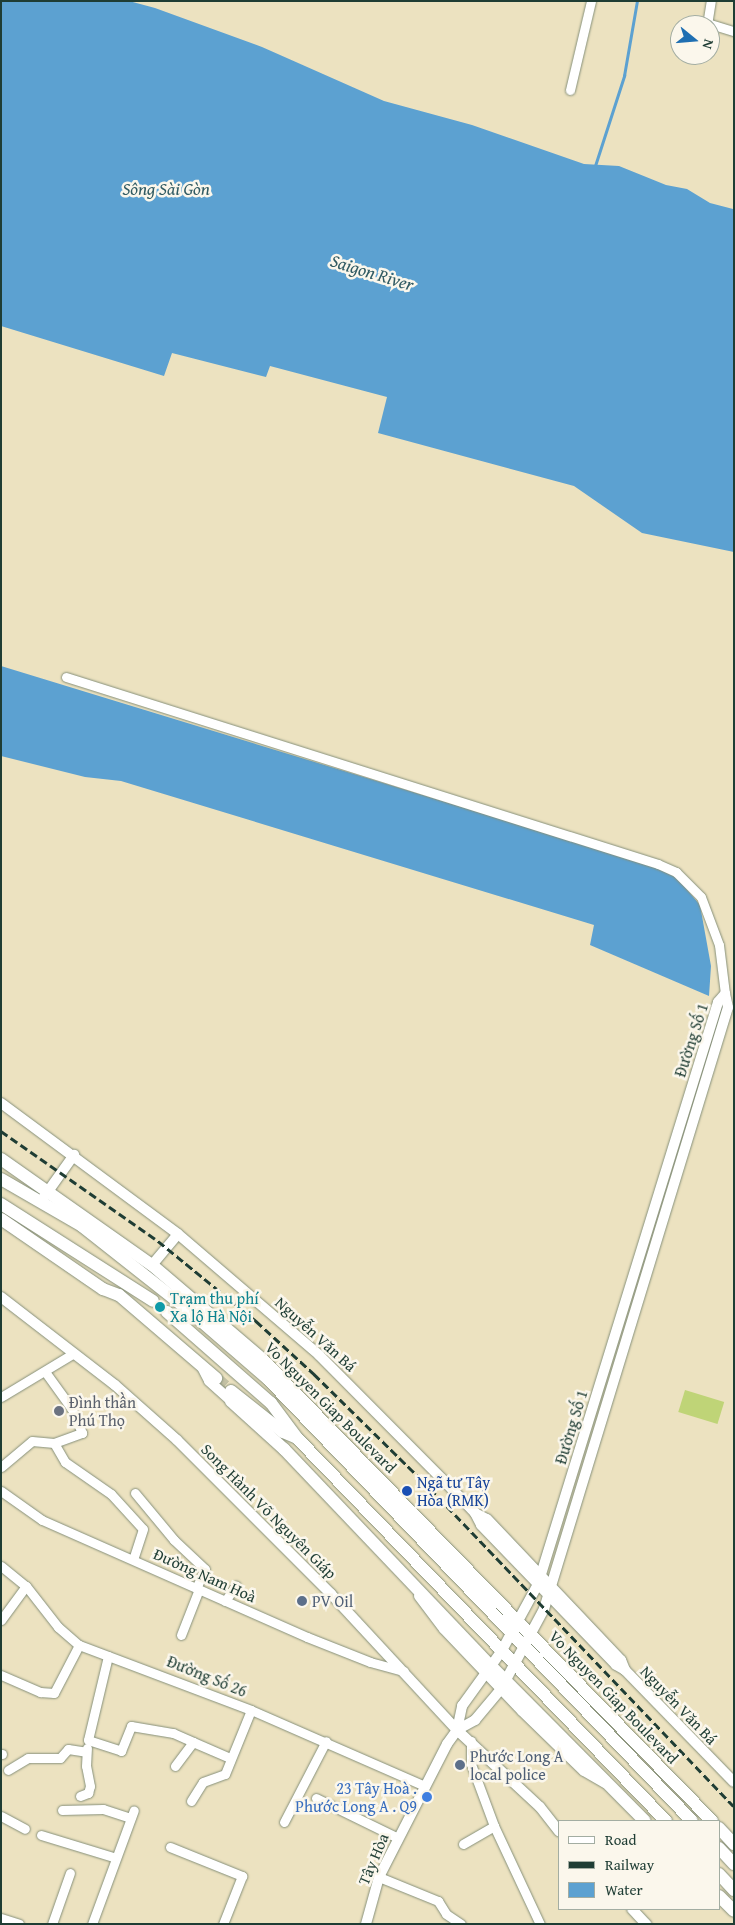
<!DOCTYPE html>
<meta charset="utf-8">
<style>
body{margin:0}
#map{position:relative;width:735px;height:1925px;overflow:hidden;background:#ece2c0;font-family:"Gentium Book Plus",serif}
div>[style]{position:absolute}
[style*='--x']{left:calc(var(--x)*1px);top:calc(var(--y)*1px);width:calc(var(--w)*1px);rotate:calc(var(--a)*1deg)}
.green>*{inset:0;background:#bfd477;transform-origin:0 0}
.water>*{inset:0;background:#5ca1d1}
.stream>*{height:2.5px;margin:-1.25px;padding:0 1.25px;transform-origin:1.25px;border-radius:1.25px;background:#5ca1d1}
.highway-tunnel>*{height:12px;margin-top:-6px;transform-origin:0;background:repeating-linear-gradient(90deg,#c3c1a4 0 12px,transparent 0 18px)}
.roads{filter:drop-shadow(0 0 1px #86907a) drop-shadow(0 0 1px #86907a)}
.minor>*{height:9px;margin:-4.5px;padding:0 4.5px;transform-origin:4.5px;border-radius:4.5px;background:#fff}
.major>*{height:10px;margin:-5px;padding:0 5px;transform-origin:5px;border-radius:5px;background:#fff}
.highway>*{height:12px;margin:-6px;padding:0 6px;transform-origin:6px;border-radius:6px;background:#fff}
.rail>*{height:2.5px;margin-top:-1.25px;transform-origin:0;background:repeating-linear-gradient(90deg,#1f3d34 0 8px,transparent 0 12px)}
.dots>*{width:14px;height:14px;translate:-50% -50%;box-sizing:border-box;border:2px solid #fbf7ec;border-radius:50%}
span{translate:-50% -50%;white-space:nowrap;text-align:center;line-height:1.15;-webkit-text-stroke:5px #fbf7ec;paint-order:stroke}
.street-label{font-size:16px;color:#1f3d34}
.culture-label{font-size:16px;color:#0d838f}
.left{translate:0 -50%;text-align:left}
.worship-label{font-size:16px;color:#5b616d}
.transit-label{font-size:16px;color:#164399}
.service-label{font-size:16px;color:#4e5e75}
.shop-label{font-size:16px;color:#366cbe}
.right{translate:-100% -50%;text-align:right}
.water-label{font-size:18px;color:#315b63;font-style:italic}
.frame{position:absolute;inset:0;border:2px solid #1f3d34;pointer-events:none}
.legend{position:absolute;left:558px;top:1820px;width:162px;height:90px;box-sizing:border-box;background:#fbf7ec;border:1px solid #a3ada2;margin:0;padding:6px 9px;list-style:none;font-size:15px;color:#1f3d34}
.legend li{display:flex;align-items:center;gap:10px;height:25px}
.legend b{width:25px;border:1px solid #a3ada2}
.north{position:absolute;left:670px;top:15px;width:50px;height:50px;box-sizing:border-box;background:#fbf7ec;border:1px solid #a3ada2;border-radius:50%;rotate:107deg;font-size:14px;font-weight:700;line-height:20px;text-align:center;color:#1f3d34}
.north::after{content:'';display:block;margin:auto;width:18px;height:22px;background:#1f6fb2;clip-path:polygon(50% 0,100% 100%,50% 72%,0 100%)}
</style>
<div id="map">
<div class="green">
<i style="left:685px;top:1390px;width:41px;height:23px;rotate:17deg"></i>
</div>
<div class="water">
<i style="clip-path:polygon(1px 1px,129px 1px,155px 8px,262px 47px,384px 101px,472px 125px,584px 164px,619px 166px,666px 185px,687px 189px,710px 203px,733px 209px,734px 552px,642px 533px,574px 486px,378px 433px,387px 397px,270px 366px,266px 377px,172px 353px,164px 376px,1px 326px)"></i>
<i style="clip-path:polygon(1px 666px,658px 867px,678px 879px,700px 905px,711px 966px,709px 996px,590px 945px,594px 925px,121px 781px,85px 777px,1px 756px)"></i>
</div>
<div class="stream">
<i style="--x:595;--y:166;--w:95;--a:-72.1"></i>
<i style="--x:624;--y:76;--w:76;--a:-80.2"></i>
</div>
<div class="highway-tunnel">
<i style="--x:216;--y:1378;--w:20;--a:41"></i>
</div>
<div class="roads">
<div class="minor">
<i style="--x:707;--y:23;--w:28;--a:17"></i>
<i style="--x:707;--y:25;--w:24;--a:-81"></i>
<i style="--x:570;--y:90;--w:91;--a:-76.7"></i>
<i style="--x:66;--y:677;--w:621;--a:17.53"></i>
<i style="--x:658;--y:864;--w:20;--a:24"></i>
<i style="--x:676;--y:872;--w:35;--a:45"></i>
<i style="--x:701;--y:897;--w:51;--a:69.4"></i>
<i style="--x:719;--y:945;--w:49;--a:83"></i>
<i style="--x:1;--y:1397;--w:85;--a:-31.1"></i>
<i style="--x:54;--y:1443;--w:22;--a:60"></i>
<i style="--x:65;--y:1462;--w:56;--a:34.8"></i>
<i style="--x:111;--y:1494;--w:47;--a:47.6"></i>
<i style="--x:143;--y:1529;--w:32;--a:108"></i>
<i style="--x:1;--y:1467;--w:40;--a:-40"></i>
<i style="--x:32;--y:1441;--w:22;--a:5"></i>
<i style="--x:54;--y:1443;--w:30;--a:-20"></i>
<i style="--x:82;--y:1433;--w:26;--a:-113"></i>
<i style="--x:72;--y:1409;--w:44;--a:-125.8"></i>
<i style="--x:1;--y:1491;--w:50;--a:35.3"></i>
<i style="--x:42;--y:1520;--w:290;--a:23.8"></i>
<i style="--x:307;--y:1637;--w:68;--a:21.6"></i>
<i style="--x:370;--y:1662;--w:35;--a:15"></i>
<i style="--x:135;--y:1493;--w:61;--a:50.3"></i>
<i style="--x:174;--y:1540;--w:42;--a:43.1"></i>
<i style="--x:205;--y:1569;--w:21;--a:115"></i>
<i style="--x:1;--y:1566;--w:32;--a:39"></i>
<i style="--x:26;--y:1586;--w:52;--a:52"></i>
<i style="--x:58;--y:1627;--w:28;--a:41"></i>
<i style="--x:79;--y:1645;--w:184;--a:20.7"></i>
<i style="--x:251;--y:1710;--w:190;--a:23.6"></i>
<i style="--x:225;--y:1601;--w:19;--a:-55"></i>
<i style="--x:1;--y:1620;--w:42;--a:-53.7"></i>
<i style="--x:181;--y:1635;--w:49;--a:-68.6"></i>
<i style="--x:108;--y:1656;--w:86;--a:103.4"></i>
<i style="--x:88;--y:1740;--w:35;--a:18"></i>
<i style="--x:121;--y:1751;--w:27;--a:-68"></i>
<i style="--x:131;--y:1726;--w:43;--a:9.5"></i>
<i style="--x:173;--y:1733;--w:22;--a:24"></i>
<i style="--x:193;--y:1742;--w:30;--a:127"></i>
<i style="--x:1;--y:1675;--w:43;--a:23.6"></i>
<i style="--x:40;--y:1692;--w:14;--a:4"></i>
<i style="--x:54;--y:1693;--w:54;--a:-62.5"></i>
<i style="--x:471;--y:1741;--w:23;--a:90"></i>
<i style="--x:471;--y:1764;--w:66;--a:69.6"></i>
<i style="--x:494;--y:1826;--w:108;--a:64.9"></i>
<i style="--x:193;--y:1742;--w:40;--a:23.4"></i>
<i style="--x:1;--y:1754;--w:1;--a:0"></i>
<i style="--x:8;--y:1770;--w:23;--a:-31"></i>
<i style="--x:28;--y:1758;--w:32;--a:0"></i>
<i style="--x:60;--y:1758;--w:12;--a:-48"></i>
<i style="--x:68;--y:1749;--w:18;--a:9"></i>
<i style="--x:80;--y:1796;--w:9;--a:-21"></i>
<i style="--x:88;--y:1793;--w:7;--a:-74"></i>
<i style="--x:90;--y:1786;--w:20;--a:-101"></i>
<i style="--x:86;--y:1766;--w:18;--a:-87"></i>
<i style="--x:316;--y:1798;--w:91;--a:26"></i>
<i style="--x:191;--y:1801;--w:22;--a:-58"></i>
<i style="--x:203;--y:1782;--w:23;--a:-20"></i>
<i style="--x:225;--y:1774;--w:69;--a:-67.9"></i>
<i style="--x:62;--y:1810;--w:41;--a:-1.4"></i>
<i style="--x:103;--y:1809;--w:29;--a:18"></i>
<i style="--x:1;--y:1816;--w:27;--a:28"></i>
<i style="--x:284;--y:1822;--w:91;--a:-62.6"></i>
<i style="--x:41;--y:1835;--w:78;--a:17"></i>
<i style="--x:463;--y:1844;--w:36;--a:-30"></i>
<i style="--x:170;--y:1847;--w:78;--a:21.9"></i>
<i style="--x:242;--y:1876;--w:52;--a:111.6"></i>
<i style="--x:379;--y:1877;--w:64;--a:22.1"></i>
<i style="--x:438;--y:1901;--w:15;--a:58"></i>
<i style="--x:446;--y:1914;--w:18;--a:34"></i>
<i style="--x:1;--y:1918;--w:19;--a:18"></i>
<i style="--x:52;--y:1924;--w:54;--a:-70.6"></i>
<i style="--x:92;--y:1924;--w:121;--a:-69.8"></i>
</div>
<div class="major">
<i style="--x:1;--y:1103;--w:220;--a:36.5"></i>
<i style="--x:178;--y:1234;--w:186;--a:40.6"></i>
<i style="--x:319;--y:1355;--w:189;--a:45.2"></i>
<i style="--x:452;--y:1489;--w:33;--a:46"></i>
<i style="--x:475;--y:1513;--w:13;--a:63"></i>
<i style="--x:481;--y:1525;--w:194;--a:46"></i>
<i style="--x:616;--y:1665;--w:10;--a:29"></i>
<i style="--x:625;--y:1670;--w:156;--a:45.8"></i>
<i style="--x:44;--y:1197;--w:52;--a:-54.5"></i>
<i style="--x:152;--y:1265;--w:40;--a:-50"></i>
<i style="--x:1;--y:1297;--w:144;--a:37.7"></i>
<i style="--x:115;--y:1385;--w:83;--a:41.6"></i>
<i style="--x:177;--y:1440;--w:218;--a:45"></i>
<i style="--x:331;--y:1594;--w:185;--a:47.2"></i>
<i style="--x:457;--y:1730;--w:113;--a:42.9"></i>
<i style="--x:540;--y:1807;--w:31;--a:52"></i>
<i style="--x:203;--y:1369;--w:13;--a:63"></i>
<i style="--x:209;--y:1381;--w:30;--a:42"></i>
<i style="--x:231;--y:1401;--w:7;--a:8"></i>
<i style="--x:475;--y:1513;--w:13;--a:27"></i>
<i style="--x:487;--y:1519;--w:195;--a:46.5"></i>
<i style="--x:621;--y:1660;--w:11;--a:68"></i>
<i style="--x:419;--y:1596;--w:41;--a:52.9"></i>
<i style="--x:444;--y:1629;--w:113;--a:46.4"></i>
<i style="--x:522;--y:1711;--w:86;--a:44.1"></i>
<i style="--x:584;--y:1771;--w:24;--a:30"></i>
<i style="--x:457;--y:1730;--w:25;--a:-78"></i>
<i style="--x:462;--y:1706;--w:67;--a:-54.2"></i>
<i style="--x:501;--y:1652;--w:77;--a:-61.4"></i>
<i style="--x:538;--y:1584;--w:609;--a:-72.81"></i>
<i style="--x:718;--y:1002;--w:11;--a:-49"></i>
<i style="--x:632;--y:1909;--w:21;--a:47"></i>
<i style="--x:366;--y:1924;--w:49;--a:-74.5"></i>
<i style="--x:379;--y:1877;--w:149;--a:-62.9"></i>
<i style="--x:447;--y:1744;--w:17;--a:-54"></i>
<i style="--x:457;--y:1730;--w:21;--a:-29"></i>
<i style="--x:475;--y:1720;--w:40;--a:-50"></i>
<i style="--x:501;--y:1689;--w:91;--a:-61.7"></i>
<i style="--x:544;--y:1609;--w:629;--a:-73"></i>
<i style="--x:728;--y:1007;--w:13;--a:-103"></i>
</div>
<div class="highway">
<i style="--x:1;--y:1159;--w:184;--a:35.1"></i>
<i style="--x:152;--y:1265;--w:145;--a:40.5"></i>
<i style="--x:262;--y:1359;--w:645;--a:45.75"></i>
<i style="--x:1;--y:1179;--w:94;--a:30.1"></i>
<i style="--x:82;--y:1226;--w:132;--a:38.3"></i>
<i style="--x:186;--y:1308;--w:108;--a:40.9"></i>
<i style="--x:268;--y:1379;--w:612;--a:46.19"></i>
<i style="--x:1;--y:1204;--w:180;--a:32.5"></i>
<i style="--x:1;--y:1219;--w:124;--a:34.5"></i>
<i style="--x:103;--y:1289;--w:17;--a:21"></i>
<i style="--x:119;--y:1295;--w:128;--a:40.6"></i>
<i style="--x:167;--y:1312;--w:138;--a:41.2"></i>
<i style="--x:271;--y:1403;--w:44;--a:53.4"></i>
<i style="--x:297;--y:1438;--w:532;--a:46.07"></i>
<i style="--x:231;--y:1391;--w:66;--a:38.3"></i>
<i style="--x:283;--y:1432;--w:13;--a:23"></i>
<i style="--x:231;--y:1401;--w:72;--a:42.2"></i>
<i style="--x:284;--y:1449;--w:300;--a:46.4"></i>
<i style="--x:491;--y:1666;--w:218;--a:45.2"></i>
<i style="--x:719;--y:1828;--w:22;--a:47"></i>
<i style="--x:719;--y:1848;--w:22;--a:47"></i>
<i style="--x:719;--y:1874;--w:22;--a:47"></i>
<i style="--x:719;--y:1896;--w:21;--a:45"></i>
</div>
</div>
<div class="rail">
<i style="--x:1;--y:1131;--w:192;--a:35"></i>
<i style="--x:158;--y:1241;--w:127;--a:39.2"></i>
<i style="--x:256;--y:1321;--w:79;--a:42.4"></i>
<i style="--x:314;--y:1374;--w:151;--a:44.5"></i>
<i style="--x:422;--y:1480;--w:451;--a:46.3"></i>
</div>
<div class="dots">
<i style="left:160px;top:1307px;background:#0f9aa8"></i>
<i style="left:59px;top:1411px;background:#6b7280"></i>
<i style="left:407px;top:1491px;background:#1a4fb4"></i>
<i style="left:302px;top:1601px;background:#5c6f8a"></i>
<i style="left:460px;top:1765px;background:#5c6f8a"></i>
<i style="left:427px;top:1797px;background:#3f7fe0"></i>
</div>
<div class="street-label">
<span style="left:691px;top:1040px;rotate:-72deg">Đường Số 1</span>
<span style="left:316px;top:1334px;rotate:42deg">Nguyễn Văn Bá</span>
<span style="left:331px;top:1407px;rotate:45deg">Vo Nguyen Giap Boulevard</span>
<span style="left:571px;top:1427px;rotate:-73deg">Đường Số 1</span>
<span style="left:269px;top:1511px;rotate:45deg">Song Hành Võ Nguyên Giáp</span>
<span style="left:205px;top:1575px;rotate:24deg">Đường Nam Hoà</span>
<span style="left:207px;top:1676px;rotate:22deg">Đường Số 26</span>
<span style="left:614px;top:1697px;rotate:46deg">Vo Nguyen Giap Boulevard</span>
<span style="left:679px;top:1705px;rotate:46deg">Nguyễn Văn Bá</span>
<span style="left:373px;top:1859px;rotate:-67deg">Tây Hòa</span>
</div>
<div class="culture-label">
<span class="left" style="left:170px;top:1307px">Trạm thu phí<br>Xa lộ Hà Nội</span>
</div>
<div class="worship-label">
<span class="left" style="left:69px;top:1411px">Đình thần<br>Phú Thọ</span>
</div>
<div class="transit-label">
<span class="left" style="left:417px;top:1491px">Ngã tư Tây<br>Hòa (RMK)</span>
</div>
<div class="service-label">
<span class="left" style="left:312px;top:1601px">PV Oil</span>
<span class="left" style="left:470px;top:1765px">Phước Long A<br>local police</span>
</div>
<div class="shop-label">
<span class="right" style="left:417px;top:1797px">23 Tây Hoà .<br>Phước Long A . Q9</span>
</div>
<div class="water-label">
<span style="left:166px;top:189px">Sông Sài Gòn</span>
<span style="left:372px;top:273px;rotate:17deg">Saigon River</span>
</div>
<div class="frame"></div>
<ul class="legend">
<li><b style="height:6px;background:#fff"></b>Road</li>
<li><b style="height:6px;background:#1f3d34"></b>Railway</li>
<li><b style="height:14px;background:#5ca1d1"></b>Water</li>
</ul>
<div class="north">N</div>
</div>
